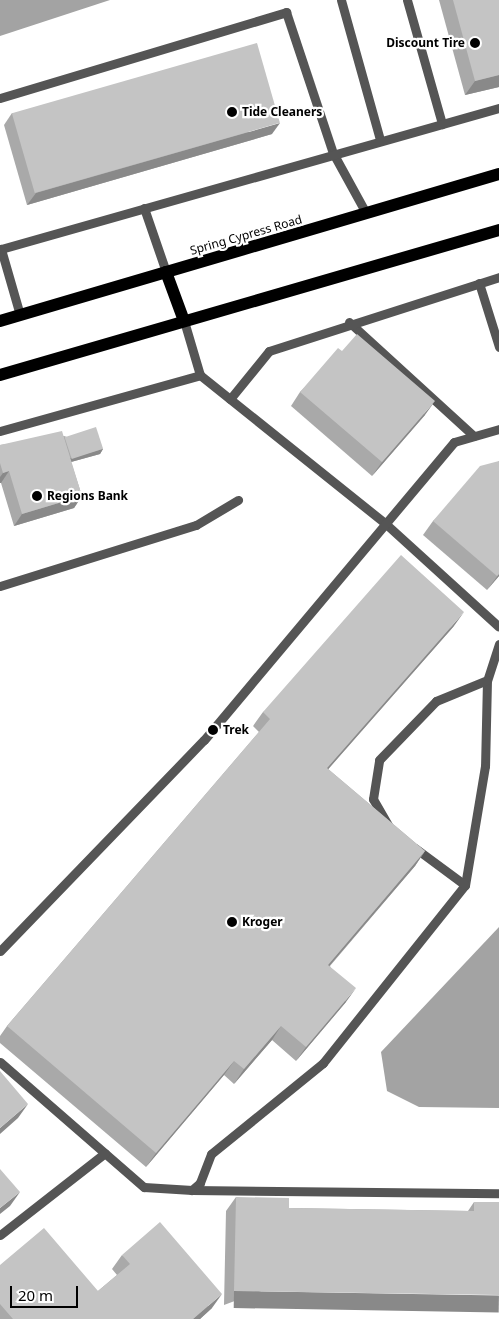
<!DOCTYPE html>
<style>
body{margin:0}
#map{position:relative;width:499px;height:1319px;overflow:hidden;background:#fff;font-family:"Noto Sans",sans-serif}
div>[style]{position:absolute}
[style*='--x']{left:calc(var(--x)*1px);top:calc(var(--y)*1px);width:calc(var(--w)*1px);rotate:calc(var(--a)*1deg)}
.water>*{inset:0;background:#a3a3a3}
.lane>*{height:9px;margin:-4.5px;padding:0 4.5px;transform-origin:4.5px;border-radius:4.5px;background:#555}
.primary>*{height:12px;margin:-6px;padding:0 6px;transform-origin:6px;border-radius:6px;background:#000}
.wall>*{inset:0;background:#a9a9a9}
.shaded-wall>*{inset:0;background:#898989;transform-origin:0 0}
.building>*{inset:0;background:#c4c4c4;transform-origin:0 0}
.dots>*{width:14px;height:14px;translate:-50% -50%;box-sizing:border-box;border:2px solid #fff;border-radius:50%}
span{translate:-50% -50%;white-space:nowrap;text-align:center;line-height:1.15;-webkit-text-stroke:4.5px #fff;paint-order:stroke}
.poi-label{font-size:12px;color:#000;font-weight:700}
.right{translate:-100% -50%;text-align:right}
.left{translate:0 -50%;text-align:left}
.street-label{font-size:12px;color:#000}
.scale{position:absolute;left:10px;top:1286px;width:68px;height:22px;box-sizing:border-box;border:2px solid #000;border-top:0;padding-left:6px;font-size:15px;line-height:18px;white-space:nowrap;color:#000;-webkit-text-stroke:4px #fff;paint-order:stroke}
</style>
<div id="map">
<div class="water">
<i style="clip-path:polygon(0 0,110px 0,0 36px)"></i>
<i style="clip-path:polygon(499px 927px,499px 1108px,419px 1107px,387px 1091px,381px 1052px)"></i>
</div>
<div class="lane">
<i style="--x:341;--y:0;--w:145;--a:74.4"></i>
<i style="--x:407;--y:0;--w:129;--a:74.2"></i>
<i style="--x:0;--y:98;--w:299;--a:-16.7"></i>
<i style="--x:286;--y:12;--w:149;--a:71.6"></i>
<i style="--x:333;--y:153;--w:68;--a:61.2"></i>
<i style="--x:144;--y:208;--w:68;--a:71"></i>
<i style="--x:479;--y:283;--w:67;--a:72.6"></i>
<i style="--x:20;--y:315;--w:69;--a:-106.1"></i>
<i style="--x:1;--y:249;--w:518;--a:-15.81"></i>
<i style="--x:184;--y:321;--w:56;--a:73.5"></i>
<i style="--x:200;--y:375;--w:240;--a:38.7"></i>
<i style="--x:387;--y:525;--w:151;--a:42.3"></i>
<i style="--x:349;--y:322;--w:169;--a:42.4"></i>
<i style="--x:230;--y:399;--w:62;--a:-50.9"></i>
<i style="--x:269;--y:351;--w:242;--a:-17.8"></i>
<i style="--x:0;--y:431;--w:208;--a:-15.6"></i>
<i style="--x:0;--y:586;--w:205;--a:-17.3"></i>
<i style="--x:196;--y:525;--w:49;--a:-30.8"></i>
<i style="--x:499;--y:644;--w:38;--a:108"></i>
<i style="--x:487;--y:680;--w:86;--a:91.3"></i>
<i style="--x:485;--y:766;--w:121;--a:99.5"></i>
<i style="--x:465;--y:885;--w:228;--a:128.6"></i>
<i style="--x:323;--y:1063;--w:144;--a:140.9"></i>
<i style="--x:211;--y:1154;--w:31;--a:111"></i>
<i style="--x:200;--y:1183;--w:11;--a:139"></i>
<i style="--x:192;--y:1190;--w:307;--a:0.6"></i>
<i style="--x:388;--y:825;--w:30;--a:-120"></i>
<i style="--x:373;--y:799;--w:39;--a:-81"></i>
<i style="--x:379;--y:760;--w:82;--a:-46"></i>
<i style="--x:436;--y:701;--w:55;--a:-22.4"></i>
<i style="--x:415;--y:848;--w:62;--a:36.5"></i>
<i style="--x:0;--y:951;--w:293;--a:-46"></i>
<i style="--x:204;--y:740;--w:389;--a:-50"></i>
<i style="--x:454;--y:442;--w:47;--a:-16.1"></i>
<i style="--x:0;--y:1062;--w:191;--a:41"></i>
<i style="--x:144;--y:1187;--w:48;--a:3.6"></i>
<i style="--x:0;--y:1235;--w:133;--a:-38"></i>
</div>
<div class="primary">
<i style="--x:166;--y:272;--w:52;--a:69.8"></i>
<i style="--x:0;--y:321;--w:520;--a:-16.41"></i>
<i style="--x:0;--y:375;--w:520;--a:-16.2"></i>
</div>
<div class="wall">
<i style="clip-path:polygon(439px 0,499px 0,499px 87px,465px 95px)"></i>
<i style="clip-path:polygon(12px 113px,272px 134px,27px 205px,4px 125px)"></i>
<i style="clip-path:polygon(342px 351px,425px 415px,372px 476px,291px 406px,300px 392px)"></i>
<i style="clip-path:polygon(64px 436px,103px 449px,100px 454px,71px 462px,82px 496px,74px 508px,14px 526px,1px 483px,0 483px,0 445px)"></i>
<i style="clip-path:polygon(499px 461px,499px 576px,487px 590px,423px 535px,433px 521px)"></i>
<i style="clip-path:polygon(454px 626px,328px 769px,425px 851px,415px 866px,330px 966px,346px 1002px,296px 1061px,272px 1040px,234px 1084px,224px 1075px,146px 1167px,0 1043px,0 1036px,7px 1026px,259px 732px,253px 726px,263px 712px)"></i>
<i style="clip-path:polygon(236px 1197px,289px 1208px,468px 1211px,474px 1202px,499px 1202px,224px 1305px,226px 1211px)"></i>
<i style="clip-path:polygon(122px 1255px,212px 1308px,200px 1319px,0 1319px,0 1265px,98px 1291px,117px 1275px,112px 1269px)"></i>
</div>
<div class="shaded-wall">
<i style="clip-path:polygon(499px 75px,499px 87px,465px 95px,475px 81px)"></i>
<i style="clip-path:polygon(280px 123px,272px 134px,27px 205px,36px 193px)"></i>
<i style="clip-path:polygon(435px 401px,425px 415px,372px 476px,382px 462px)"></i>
<i style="clip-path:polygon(103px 449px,100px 454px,60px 465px,63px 460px)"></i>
<i style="clip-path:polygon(9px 471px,1px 483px,0 483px,0 477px,3px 473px)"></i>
<i style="clip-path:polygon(82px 496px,74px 508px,14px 526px,22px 514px)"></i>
<i style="clip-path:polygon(499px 574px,499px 576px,487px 590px)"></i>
<i style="clip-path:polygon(464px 612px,454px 626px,317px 782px,327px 768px)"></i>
<i style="clip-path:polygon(425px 851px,415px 866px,318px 979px,328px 965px)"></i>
<i style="clip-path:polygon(356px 988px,346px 1002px,296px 1061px,306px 1047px)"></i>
<i style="clip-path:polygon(281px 1026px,272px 1040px,234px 1084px,244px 1069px)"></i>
<i style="clip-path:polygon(234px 1061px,224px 1075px,146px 1167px,156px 1153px)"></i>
<i style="clip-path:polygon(28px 1104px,18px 1118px,0 1134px,0 1128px)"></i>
<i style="clip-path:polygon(20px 1192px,10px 1206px,0 1214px,0 1208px)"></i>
<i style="left:234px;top:1291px;width:265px;height:17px;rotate:1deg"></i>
<i style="clip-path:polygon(222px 1294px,212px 1308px,200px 1319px,193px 1319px)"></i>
</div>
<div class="building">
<i style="clip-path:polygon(453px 0,499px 0,499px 75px,475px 81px)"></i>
<i style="left:257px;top:43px;width:83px;height:255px;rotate:74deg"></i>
<i style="clip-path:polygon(357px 334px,435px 401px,382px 462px,300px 392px,338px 348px,342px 351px)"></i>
<i style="left:96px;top:427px;width:23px;height:33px;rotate:72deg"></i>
<i style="clip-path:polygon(62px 431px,82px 496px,22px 514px,9px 471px,3px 473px,0 463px,0 445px)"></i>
<i style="clip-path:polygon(499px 461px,499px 574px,497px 576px,433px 521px,480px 466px)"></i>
<i style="clip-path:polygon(401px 555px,464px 612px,327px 768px,425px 851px,328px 965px,356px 988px,306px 1047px,281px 1026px,244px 1069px,234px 1061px,156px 1153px,7px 1026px,270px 719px,263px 712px)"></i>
<i style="clip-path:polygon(0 1071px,28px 1104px,0 1128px)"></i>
<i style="clip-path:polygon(0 1169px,20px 1192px,0 1208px)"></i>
<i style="clip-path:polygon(236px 1197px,289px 1198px,289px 1208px,474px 1211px,474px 1202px,499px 1202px,499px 1295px,234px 1291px)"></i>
<i style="clip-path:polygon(160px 1222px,222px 1294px,193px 1319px,13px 1319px,0 1304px,0 1265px,44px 1228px,98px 1291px,130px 1264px,122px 1255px)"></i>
</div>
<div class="dots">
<i style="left:475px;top:43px;background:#000"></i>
<i style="left:232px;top:112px;background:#000"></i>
<i style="left:37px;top:496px;background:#000"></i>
<i style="left:213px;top:730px;background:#000"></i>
<i style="left:232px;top:922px;background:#000"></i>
</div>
<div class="poi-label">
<span class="right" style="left:465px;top:43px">Discount Tire</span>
<span class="left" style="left:242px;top:112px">Tide Cleaners</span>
<span class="left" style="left:47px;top:496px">Regions Bank</span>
<span class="left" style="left:223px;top:730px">Trek</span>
<span class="left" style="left:242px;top:922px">Kroger</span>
</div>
<div class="street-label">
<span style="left:246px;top:235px;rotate:-16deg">Spring Cypress Road</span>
</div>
<div class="scale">20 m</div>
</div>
